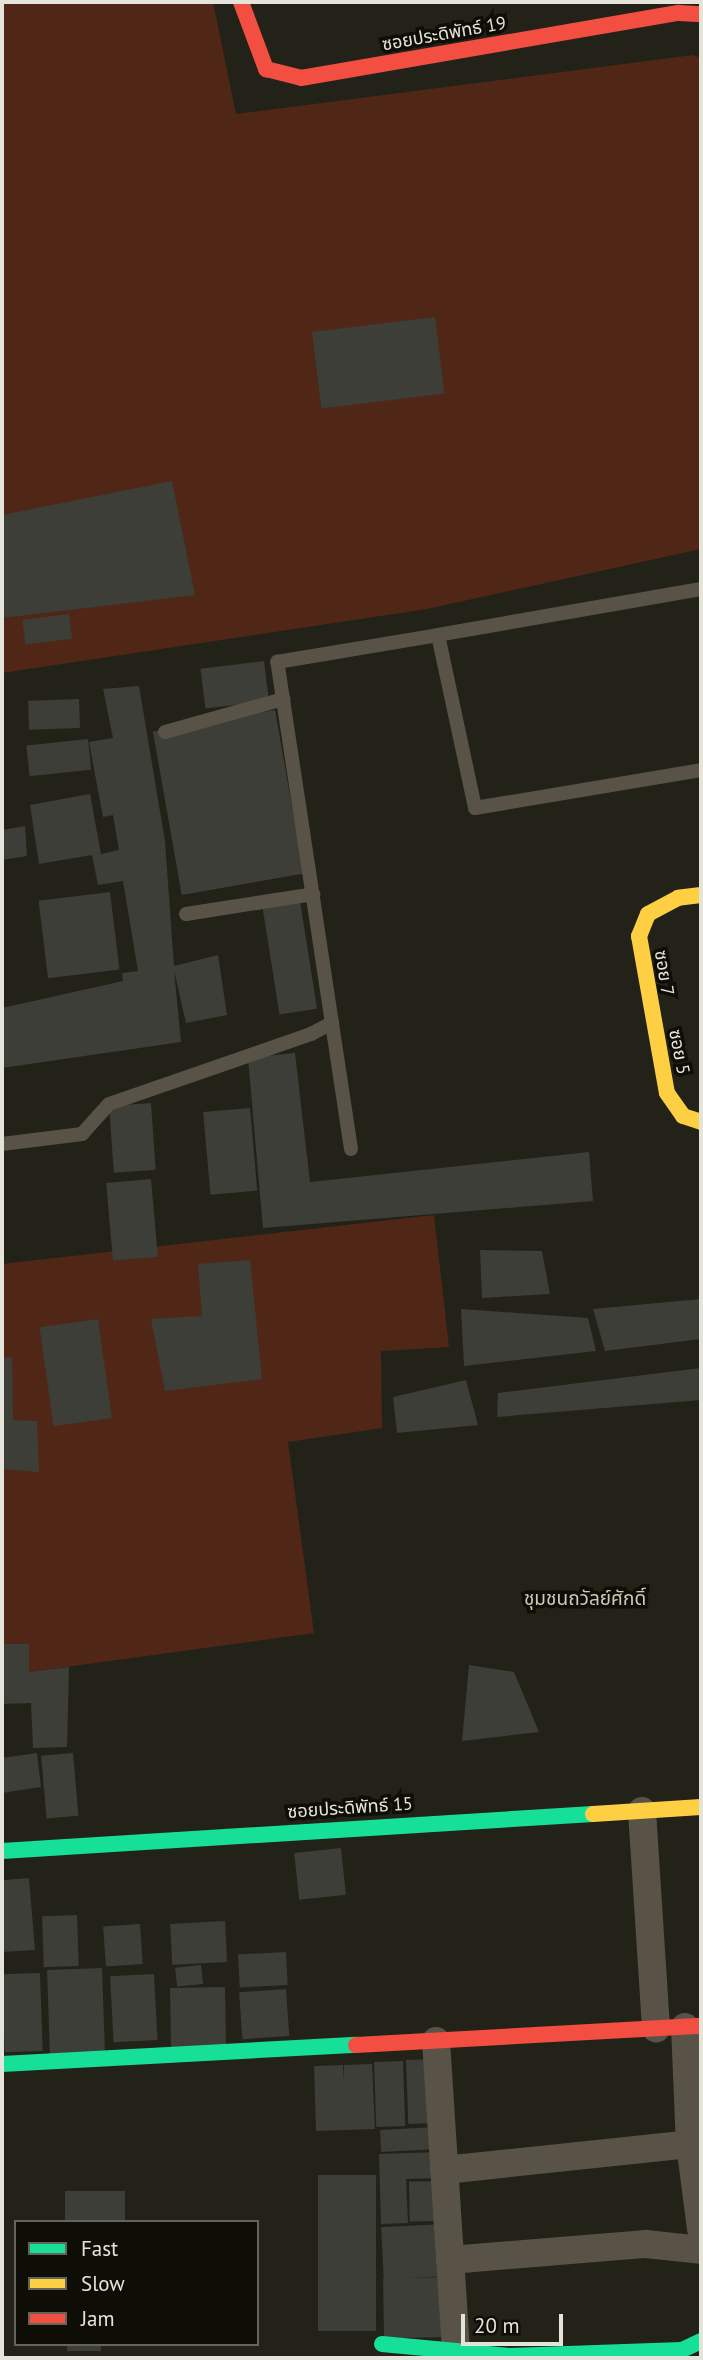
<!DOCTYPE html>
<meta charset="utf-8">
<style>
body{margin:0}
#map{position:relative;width:703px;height:2360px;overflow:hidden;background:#222219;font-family:"PT Sans","Noto Sans Thai",sans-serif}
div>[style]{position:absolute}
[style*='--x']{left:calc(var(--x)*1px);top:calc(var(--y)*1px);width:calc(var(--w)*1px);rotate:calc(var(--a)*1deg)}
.green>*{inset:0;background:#502716}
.building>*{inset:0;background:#3c3e37;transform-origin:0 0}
.lane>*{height:14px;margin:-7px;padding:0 7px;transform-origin:7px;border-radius:7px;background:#595246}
.street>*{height:28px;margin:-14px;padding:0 14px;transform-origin:14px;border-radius:14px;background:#595246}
.fast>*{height:16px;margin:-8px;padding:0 8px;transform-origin:8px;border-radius:8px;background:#16e098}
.slow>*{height:16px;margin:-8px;padding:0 8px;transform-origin:8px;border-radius:8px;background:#ffcf43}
.jam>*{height:16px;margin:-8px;padding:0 8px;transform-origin:8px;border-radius:8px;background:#f24e42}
span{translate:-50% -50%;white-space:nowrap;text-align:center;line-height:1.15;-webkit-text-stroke:7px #0e0e07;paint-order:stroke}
.street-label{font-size:18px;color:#e5e4da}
.neighbourhood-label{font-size:19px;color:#cccbb7}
.frame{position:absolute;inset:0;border:4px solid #e5e4da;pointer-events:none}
.legend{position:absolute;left:14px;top:2220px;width:245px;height:126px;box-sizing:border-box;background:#0e0e07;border:2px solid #64645b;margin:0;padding:9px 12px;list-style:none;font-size:21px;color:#e5e4da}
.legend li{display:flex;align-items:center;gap:14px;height:35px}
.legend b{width:35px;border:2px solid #64645b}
.scale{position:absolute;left:461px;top:2314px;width:102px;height:32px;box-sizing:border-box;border:4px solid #e5e4da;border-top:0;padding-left:9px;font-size:21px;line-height:24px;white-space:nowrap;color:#e5e4da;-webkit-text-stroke:5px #0e0e07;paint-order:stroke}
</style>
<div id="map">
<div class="green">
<i style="clip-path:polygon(2px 2px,213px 2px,236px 114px,693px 55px,701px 58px,701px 549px,427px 609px,2px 673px)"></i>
<i style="clip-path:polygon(434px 1215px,449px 1347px,381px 1351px,382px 1428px,288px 1442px,314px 1633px,29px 1672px,29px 1644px,2px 1644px,2px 1264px)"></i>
</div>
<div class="building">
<i style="left:435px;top:317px;width:77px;height:124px;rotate:83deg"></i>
<i style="clip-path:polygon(172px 481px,195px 595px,2px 618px,2px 515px)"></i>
<i style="left:69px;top:614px;width:25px;height:47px;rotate:83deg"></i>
<i style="left:264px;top:661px;width:40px;height:64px;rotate:83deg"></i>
<i style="clip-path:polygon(139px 686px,165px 841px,174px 966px,218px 955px,227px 1015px,186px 1023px,174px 970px,181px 1042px,2px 1068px,2px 1008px,123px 981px,122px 973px,138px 971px,123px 881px,98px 885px,92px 855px,39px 864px,30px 805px,90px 794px,101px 854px,119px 850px,113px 815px,103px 817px,89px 742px,113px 738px,103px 689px)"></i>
<i style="left:79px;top:699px;width:29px;height:51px;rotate:88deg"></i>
<i style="left:275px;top:710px;width:166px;height:124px;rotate:80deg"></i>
<i style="left:88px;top:739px;width:31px;height:62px;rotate:84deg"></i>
<i style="clip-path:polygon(25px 826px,27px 856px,2px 860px,2px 830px)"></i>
<i style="left:110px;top:892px;width:78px;height:72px;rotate:83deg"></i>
<i style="left:300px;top:901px;width:109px;height:38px;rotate:81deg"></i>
<i style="clip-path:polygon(295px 1053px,310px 1182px,589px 1152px,593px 1201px,263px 1228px,248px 1058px)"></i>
<i style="left:151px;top:1103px;width:67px;height:42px;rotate:86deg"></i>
<i style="left:250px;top:1108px;width:83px;height:47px;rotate:85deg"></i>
<i style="left:151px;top:1179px;width:78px;height:45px;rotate:85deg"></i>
<i style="clip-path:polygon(480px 1250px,542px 1251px,550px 1294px,482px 1298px)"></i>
<i style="clip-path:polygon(250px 1260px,262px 1379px,165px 1391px,151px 1319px,202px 1316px,198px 1264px)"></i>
<i style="clip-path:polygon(701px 1299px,701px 1339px,605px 1351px,593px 1309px)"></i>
<i style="clip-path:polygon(461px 1309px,588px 1318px,596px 1351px,464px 1366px)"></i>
<i style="left:98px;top:1319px;width:100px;height:59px;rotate:82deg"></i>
<i style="clip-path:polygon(12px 1357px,13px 1420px,37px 1421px,39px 1472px,2px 1469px,2px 1358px)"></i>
<i style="clip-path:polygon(701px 1368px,701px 1400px,497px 1417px,498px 1393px)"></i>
<i style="clip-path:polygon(466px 1380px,478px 1425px,397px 1433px,393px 1397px)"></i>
<i style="clip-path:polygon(2px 1644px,29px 1644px,29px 1672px,69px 1667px,67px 1747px,33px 1748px,31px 1703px,2px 1704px)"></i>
<i style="clip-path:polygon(469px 1665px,514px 1672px,539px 1732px,462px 1741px)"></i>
<i style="clip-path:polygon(37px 1753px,41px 1787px,2px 1793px,2px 1758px)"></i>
<i style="left:73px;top:1753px;width:63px;height:32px;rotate:85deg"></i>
<i style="left:341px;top:1848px;width:47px;height:47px;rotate:84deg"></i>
<i style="clip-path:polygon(29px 1878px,35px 1950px,2px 1952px,4px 1880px)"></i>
<i style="left:77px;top:1915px;width:51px;height:35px;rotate:88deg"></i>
<i style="left:225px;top:1921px;width:41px;height:55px;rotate:87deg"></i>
<i style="left:140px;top:1924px;width:40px;height:37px;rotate:86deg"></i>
<i style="left:286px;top:1952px;width:33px;height:48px;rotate:87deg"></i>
<i style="left:201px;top:1965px;width:19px;height:26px;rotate:84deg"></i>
<i style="left:102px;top:1968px;width:86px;height:55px;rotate:88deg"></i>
<i style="left:40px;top:1973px;width:78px;height:38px;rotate:88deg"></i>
<i style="left:154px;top:1974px;width:66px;height:44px;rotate:87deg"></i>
<i style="left:225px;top:1987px;width:61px;height:55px;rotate:89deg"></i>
<i style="left:286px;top:1989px;width:47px;height:47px;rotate:86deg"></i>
<i style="left:435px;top:2059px;width:64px;height:29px;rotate:88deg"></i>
<i style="left:403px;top:2061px;width:65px;height:29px;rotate:88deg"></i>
<i style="clip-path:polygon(372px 2064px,375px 2129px,316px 2131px,314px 2066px,343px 2065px,343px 2080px,344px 2065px)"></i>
<i style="left:437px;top:2127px;width:22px;height:57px;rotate:87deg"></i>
<i style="clip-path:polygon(440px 2152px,441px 2178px,406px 2179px,408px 2223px,381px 2224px,379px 2154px)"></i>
<i style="left:376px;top:2175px;width:156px;height:58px;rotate:90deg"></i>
<i style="left:443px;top:2181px;width:40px;height:34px;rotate:89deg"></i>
<i style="left:65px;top:2191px;width:60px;height:31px"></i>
<i style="left:444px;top:2224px;width:52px;height:63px;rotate:87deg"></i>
<i style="left:449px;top:2277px;width:60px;height:66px;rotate:89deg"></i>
<i style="left:67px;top:2344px;width:34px;height:7px"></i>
</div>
<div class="lane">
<i style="--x:701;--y:589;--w:267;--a:170.1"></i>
<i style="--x:438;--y:635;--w:177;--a:77.9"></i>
<i style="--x:475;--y:808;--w:229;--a:-9.5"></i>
<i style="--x:165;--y:732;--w:123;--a:-15.6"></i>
<i style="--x:186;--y:914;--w:129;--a:-8.9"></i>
<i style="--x:2;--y:1144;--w:81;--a:-7.1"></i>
<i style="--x:82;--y:1134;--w:40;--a:-48"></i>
<i style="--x:109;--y:1104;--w:214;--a:-19.1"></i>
<i style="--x:311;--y:1034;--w:24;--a:-28"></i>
<i style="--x:351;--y:1149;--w:493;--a:-98.6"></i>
<i style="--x:277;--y:662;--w:163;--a:-9.5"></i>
</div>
<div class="street">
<i style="--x:642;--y:1811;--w:218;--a:86.3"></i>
<i style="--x:685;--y:2027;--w:117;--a:87.6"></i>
<i style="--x:690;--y:2144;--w:86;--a:82.6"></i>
<i style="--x:436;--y:2041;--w:312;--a:86.3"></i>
<i style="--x:444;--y:2170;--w:247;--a:-6"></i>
<i style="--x:450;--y:2260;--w:197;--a:-4.7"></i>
<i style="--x:646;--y:2244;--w:55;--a:6.2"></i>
</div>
<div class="fast">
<i style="--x:2;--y:1851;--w:592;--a:-3.58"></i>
<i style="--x:2;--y:2064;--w:355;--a:-3.1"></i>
<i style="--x:382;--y:2344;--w:129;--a:5.4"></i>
<i style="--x:510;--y:2356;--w:172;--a:-2"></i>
<i style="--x:682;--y:2350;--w:21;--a:-25"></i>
</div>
<div class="slow">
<i style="--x:701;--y:895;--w:23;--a:173"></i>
<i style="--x:678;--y:898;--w:34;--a:152"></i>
<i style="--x:648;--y:914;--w:24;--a:112"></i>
<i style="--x:639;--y:936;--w:159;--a:79.9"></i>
<i style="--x:667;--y:1093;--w:28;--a:55"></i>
<i style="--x:683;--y:1116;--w:19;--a:18"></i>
<i style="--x:593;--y:1814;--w:108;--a:-3.7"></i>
</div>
<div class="jam">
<i style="--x:241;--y:2;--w:72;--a:69.5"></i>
<i style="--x:266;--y:69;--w:36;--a:14"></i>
<i style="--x:301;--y:78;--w:384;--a:-9.8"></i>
<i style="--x:679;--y:13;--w:22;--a:3"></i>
<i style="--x:356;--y:2045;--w:346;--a:-3.2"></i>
</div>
<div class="street-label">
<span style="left:444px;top:34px;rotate:-10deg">ซอยประดิพัทธ์ 19</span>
<span style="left:664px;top:973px;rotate:81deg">ซอย 7</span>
<span style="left:679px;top:1052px;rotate:79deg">ซอย 5</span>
<span style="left:350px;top:1808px;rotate:-4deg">ซอยประดิพัทธ์ 15</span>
</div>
<div class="neighbourhood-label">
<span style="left:585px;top:1599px">ชุมชนถวัลย์ศักดิ์</span>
</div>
<div class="frame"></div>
<ul class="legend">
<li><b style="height:9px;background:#16e098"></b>Fast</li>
<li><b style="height:9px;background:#ffcf43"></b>Slow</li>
<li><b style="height:9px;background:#f24e42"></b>Jam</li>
</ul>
<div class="scale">20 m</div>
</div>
